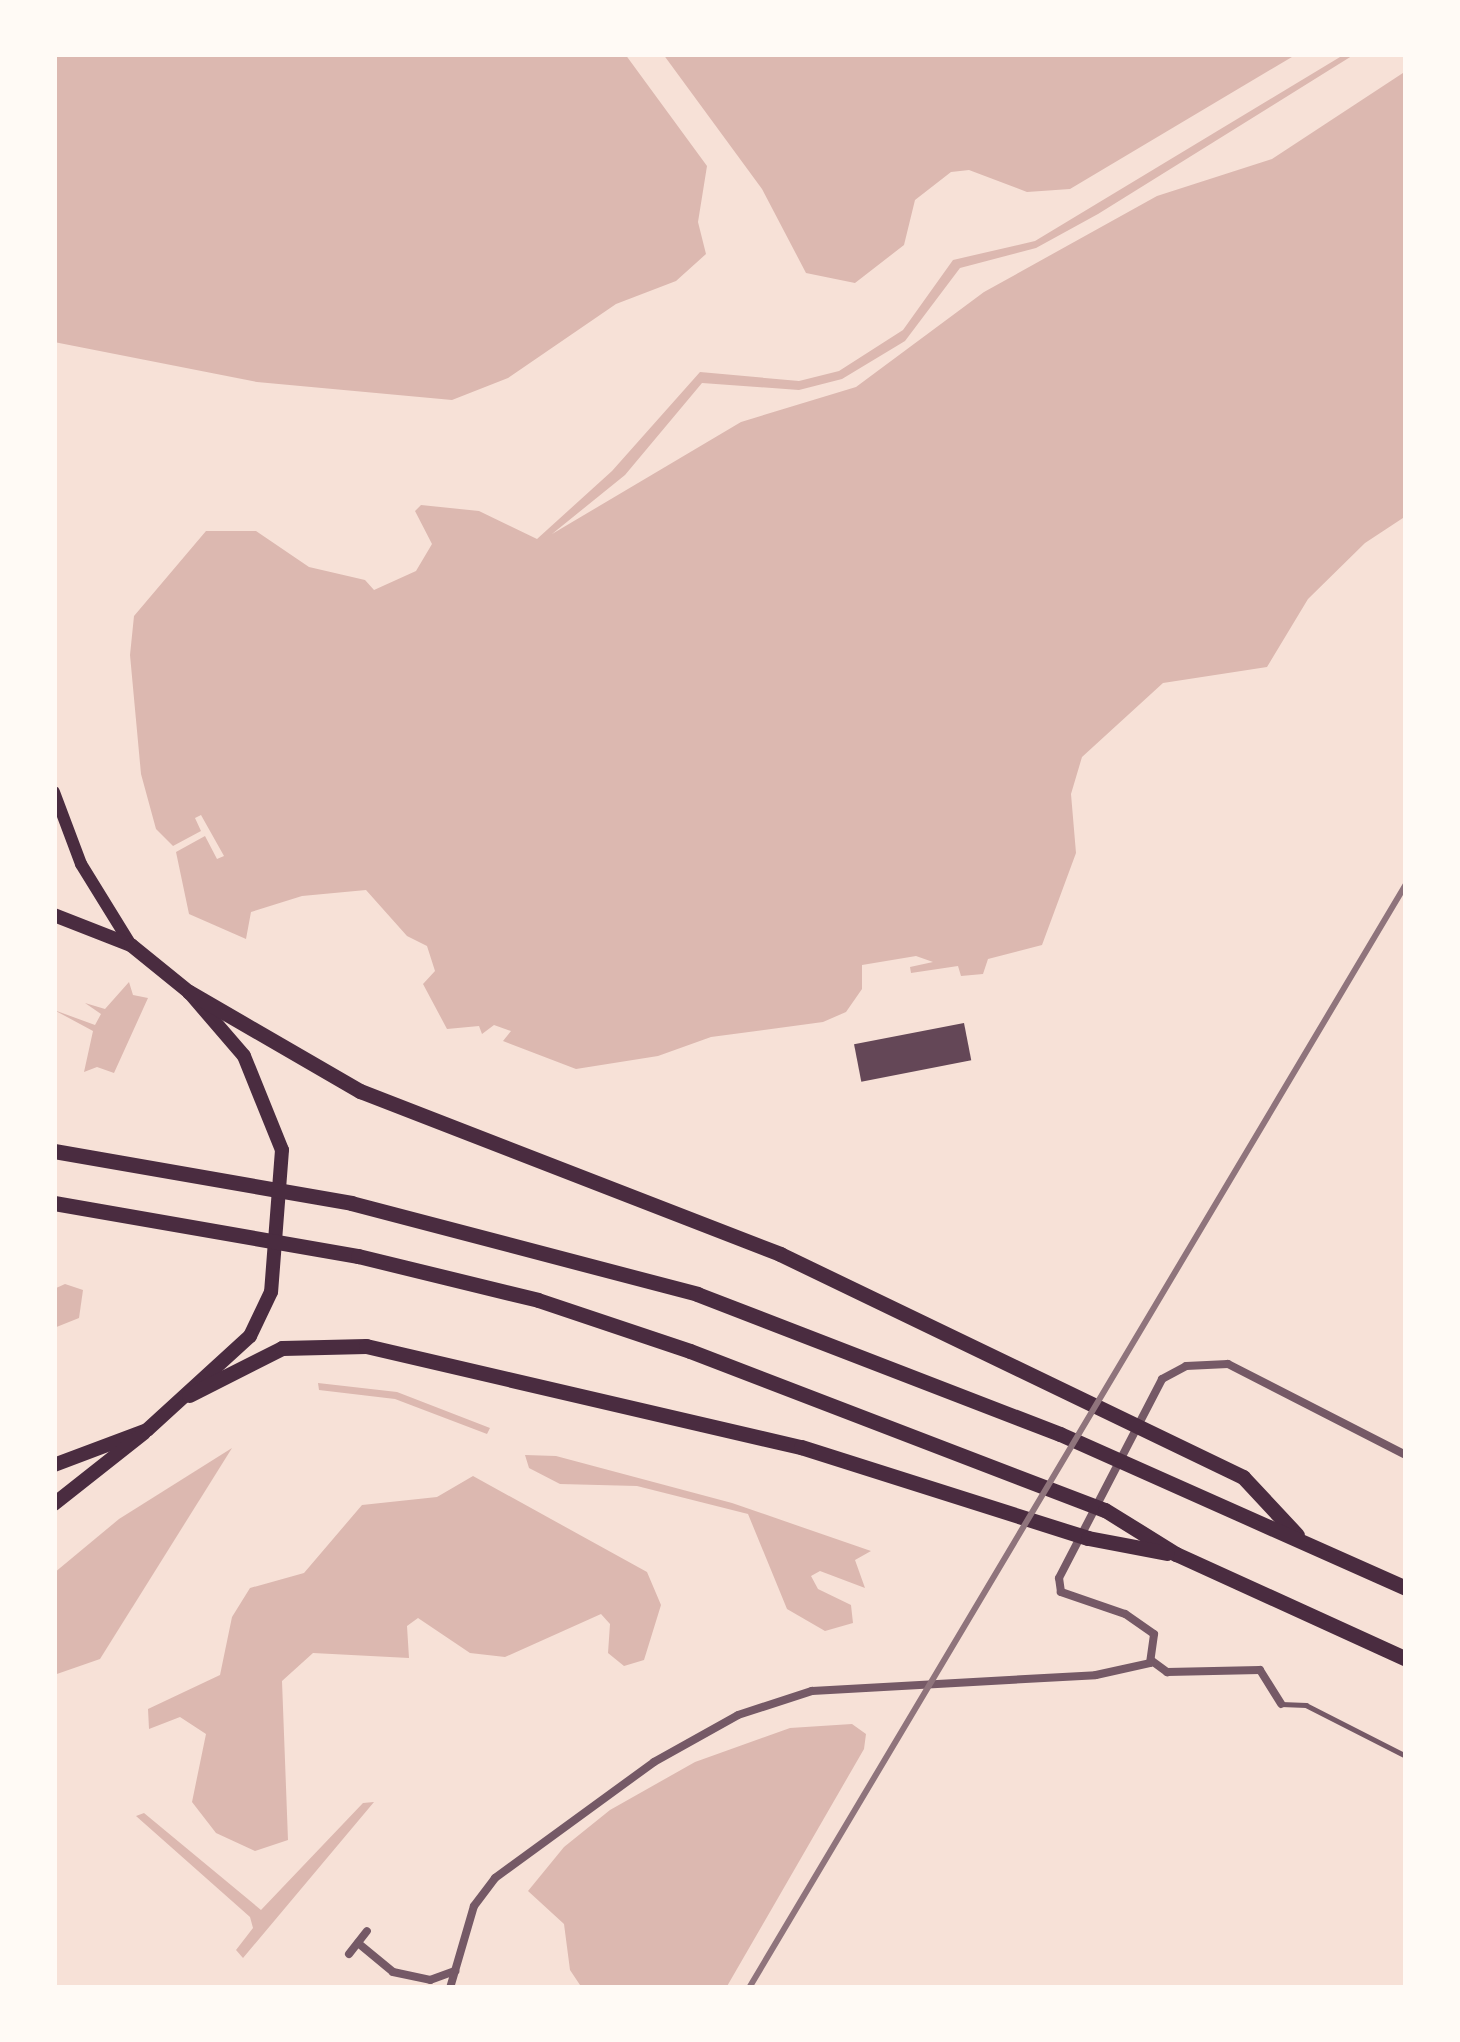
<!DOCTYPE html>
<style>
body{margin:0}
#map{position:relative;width:1460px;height:2042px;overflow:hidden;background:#f7e1d7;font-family:"Asap Condensed",sans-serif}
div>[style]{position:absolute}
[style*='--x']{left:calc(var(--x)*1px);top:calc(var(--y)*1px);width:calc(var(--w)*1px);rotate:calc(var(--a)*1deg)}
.water>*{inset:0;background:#dcb8b0}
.building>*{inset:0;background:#644757;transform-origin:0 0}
.service>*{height:4.5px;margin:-2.25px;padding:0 2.25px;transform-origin:2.25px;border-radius:2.25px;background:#755966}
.minor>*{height:8px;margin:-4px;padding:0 4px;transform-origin:4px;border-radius:4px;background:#755966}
.secondary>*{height:12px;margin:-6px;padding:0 6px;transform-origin:6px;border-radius:6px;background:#4a2c40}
.trunk>*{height:14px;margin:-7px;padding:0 7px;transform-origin:7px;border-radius:7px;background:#4a2c40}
.motorway>*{height:15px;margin:-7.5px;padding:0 7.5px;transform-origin:7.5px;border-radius:7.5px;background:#4a2c40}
.rail>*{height:6px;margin:-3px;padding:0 3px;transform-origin:3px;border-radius:3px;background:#8f747c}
span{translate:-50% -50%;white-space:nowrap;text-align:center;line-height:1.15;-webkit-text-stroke:10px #fffaf5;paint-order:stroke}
.frame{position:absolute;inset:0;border:57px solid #fffaf5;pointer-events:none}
</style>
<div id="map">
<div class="water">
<i style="clip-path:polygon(54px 54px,625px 54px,707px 166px,698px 222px,706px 254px,676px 281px,616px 304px,508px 378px,452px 400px,257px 382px,54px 342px)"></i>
<i style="clip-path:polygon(663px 54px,1297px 54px,1070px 189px,1027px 192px,969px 170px,951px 172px,915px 200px,904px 245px,855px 283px,806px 273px,762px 189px)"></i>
<i style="clip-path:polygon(1345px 54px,1355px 54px,1098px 214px,1036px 248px,960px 268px,905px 341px,842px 379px,799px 390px,702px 383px,625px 475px,552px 534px,741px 422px,856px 387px,984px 292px,1157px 196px,1272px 159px,1406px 71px,1406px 516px,1365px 543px,1308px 599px,1267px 667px,1163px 683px,1082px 757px,1071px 794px,1076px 853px,1042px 945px,988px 959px,983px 974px,961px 976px,958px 966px,911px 973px,910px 967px,933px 962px,916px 956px,862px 965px,862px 989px,846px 1012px,823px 1022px,711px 1037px,658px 1056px,576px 1069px,503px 1041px,511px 1031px,494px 1025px,482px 1034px,479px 1026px,447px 1029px,423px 984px,435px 971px,427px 946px,407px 936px,366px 890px,302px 896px,251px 912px,246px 939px,189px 914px,176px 852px,205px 836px,217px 859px,224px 856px,201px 815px,195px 818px,201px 831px,173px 846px,156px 829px,141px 774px,130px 655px,134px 616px,206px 531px,256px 531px,309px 567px,365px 580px,374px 590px,416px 571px,432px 544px,415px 511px,421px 505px,479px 511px,537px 539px,612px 471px,700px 372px,799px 381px,839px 371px,903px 330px,953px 260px,1035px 241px)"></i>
<i style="clip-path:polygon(129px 982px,133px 995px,148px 998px,114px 1073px,97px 1067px,84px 1072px,93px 1031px,54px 1010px,95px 1025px,101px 1014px,85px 1003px,105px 1009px)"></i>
<i style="clip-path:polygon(65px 1284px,83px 1290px,79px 1318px,54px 1328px,54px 1289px)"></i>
<i style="clip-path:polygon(318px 1383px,397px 1392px,490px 1428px,487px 1434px,395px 1399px,319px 1390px)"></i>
<i style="clip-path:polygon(232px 1448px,100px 1659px,54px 1675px,54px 1573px,119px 1519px)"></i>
<i style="clip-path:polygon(525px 1455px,556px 1456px,732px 1503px,871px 1551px,855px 1560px,865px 1588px,820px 1571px,811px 1576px,818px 1589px,851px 1605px,853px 1623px,825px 1631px,787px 1609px,748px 1514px,637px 1486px,560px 1484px,529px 1468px)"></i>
<i style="clip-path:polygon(473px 1476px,647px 1572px,661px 1605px,644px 1660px,624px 1666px,608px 1653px,610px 1624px,601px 1614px,505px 1657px,470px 1653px,418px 1618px,407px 1626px,409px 1658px,313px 1653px,282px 1681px,288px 1840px,255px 1851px,216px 1833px,192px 1802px,206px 1734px,180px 1717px,149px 1729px,148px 1709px,220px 1675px,232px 1617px,250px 1588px,304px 1573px,362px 1505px,437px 1497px)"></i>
<i style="clip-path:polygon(852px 1724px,866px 1734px,864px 1749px,726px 1988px,582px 1988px,570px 1970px,564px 1924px,528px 1891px,564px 1847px,610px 1810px,695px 1762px,790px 1728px)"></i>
<i style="clip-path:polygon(374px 1802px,243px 1958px,236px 1950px,253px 1928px,250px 1917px,136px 1816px,144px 1813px,261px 1910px,363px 1803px)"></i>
</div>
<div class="building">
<i style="left:964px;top:1023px;width:38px;height:112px;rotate:79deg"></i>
</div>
<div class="service">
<i style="--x:1281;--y:1704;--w:25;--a:2"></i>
<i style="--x:1306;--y:1705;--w:112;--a:27"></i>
</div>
<div class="minor">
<i style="--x:1152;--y:1661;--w:19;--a:36"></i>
<i style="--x:1167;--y:1672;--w:93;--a:-1.2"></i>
<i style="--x:1260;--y:1670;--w:40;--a:58"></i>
<i style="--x:358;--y:1943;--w:45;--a:39.6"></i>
<i style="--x:393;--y:1972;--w:38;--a:12"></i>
<i style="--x:430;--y:1980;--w:27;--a:-20"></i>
<i style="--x:349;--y:1954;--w:29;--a:-52"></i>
<i style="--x:450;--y:1988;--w:85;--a:-73.7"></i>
<i style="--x:474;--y:1906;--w:35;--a:-53"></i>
<i style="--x:495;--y:1878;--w:197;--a:-36.1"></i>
<i style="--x:654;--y:1762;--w:96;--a:-29.2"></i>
<i style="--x:738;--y:1715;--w:78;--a:-18"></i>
<i style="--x:812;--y:1691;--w:284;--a:-3.2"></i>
<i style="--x:1096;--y:1675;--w:55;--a:-12.5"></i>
<i style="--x:1150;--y:1663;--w:29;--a:-82"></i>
<i style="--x:1154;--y:1634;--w:35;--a:-145"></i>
<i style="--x:1125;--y:1614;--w:68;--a:-161"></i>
<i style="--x:1061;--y:1592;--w:14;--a:-98"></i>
<i style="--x:1059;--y:1578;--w:224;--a:-62.6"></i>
<i style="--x:1162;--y:1379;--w:27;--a:-28"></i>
<i style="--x:1186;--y:1366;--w:42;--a:-2.7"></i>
<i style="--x:1228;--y:1364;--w:200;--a:27.1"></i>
</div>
<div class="secondary">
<i style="--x:54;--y:792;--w:77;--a:69.4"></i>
<i style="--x:81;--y:864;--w:95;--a:58.3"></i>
</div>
<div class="trunk">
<i style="--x:54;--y:915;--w:83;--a:21.3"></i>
<i style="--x:131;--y:945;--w:75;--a:39"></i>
<i style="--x:189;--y:992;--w:84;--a:49.3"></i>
<i style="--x:244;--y:1056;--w:101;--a:68"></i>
<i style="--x:282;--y:1150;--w:142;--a:94.4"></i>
<i style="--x:271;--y:1292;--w:49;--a:115.5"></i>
<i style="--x:250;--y:1336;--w:139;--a:137.6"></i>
<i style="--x:147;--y:1430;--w:99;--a:159.4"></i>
<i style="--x:54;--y:1504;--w:115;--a:-38.3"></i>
</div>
<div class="motorway">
<i style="--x:189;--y:992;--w:198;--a:30.1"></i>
<i style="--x:360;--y:1091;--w:451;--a:21.2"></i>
<i style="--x:780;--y:1254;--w:514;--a:25.72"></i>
<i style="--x:1243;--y:1477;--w:79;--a:47"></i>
<i style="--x:54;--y:1151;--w:302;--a:9.9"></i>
<i style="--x:351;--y:1203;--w:358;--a:14.7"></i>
<i style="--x:697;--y:1294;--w:389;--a:21.1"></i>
<i style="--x:1060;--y:1434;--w:379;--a:24"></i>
<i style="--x:54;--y:1203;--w:309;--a:9.9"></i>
<i style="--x:358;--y:1256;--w:185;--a:13.7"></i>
<i style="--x:538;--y:1300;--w:160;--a:18.5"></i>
<i style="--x:690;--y:1351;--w:444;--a:21"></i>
<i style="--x:1105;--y:1510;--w:84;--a:31.8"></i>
<i style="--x:1176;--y:1554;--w:253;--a:24.5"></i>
<i style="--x:189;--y:1395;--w:104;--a:-26.8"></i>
<i style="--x:282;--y:1348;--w:84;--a:-1.4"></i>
<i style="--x:366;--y:1346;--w:447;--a:13.1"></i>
<i style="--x:801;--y:1447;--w:301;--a:17.6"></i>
<i style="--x:1088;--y:1538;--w:80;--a:10.8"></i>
</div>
<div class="rail">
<i style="--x:749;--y:1988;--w:1285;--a:-59.24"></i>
</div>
<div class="frame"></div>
</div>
